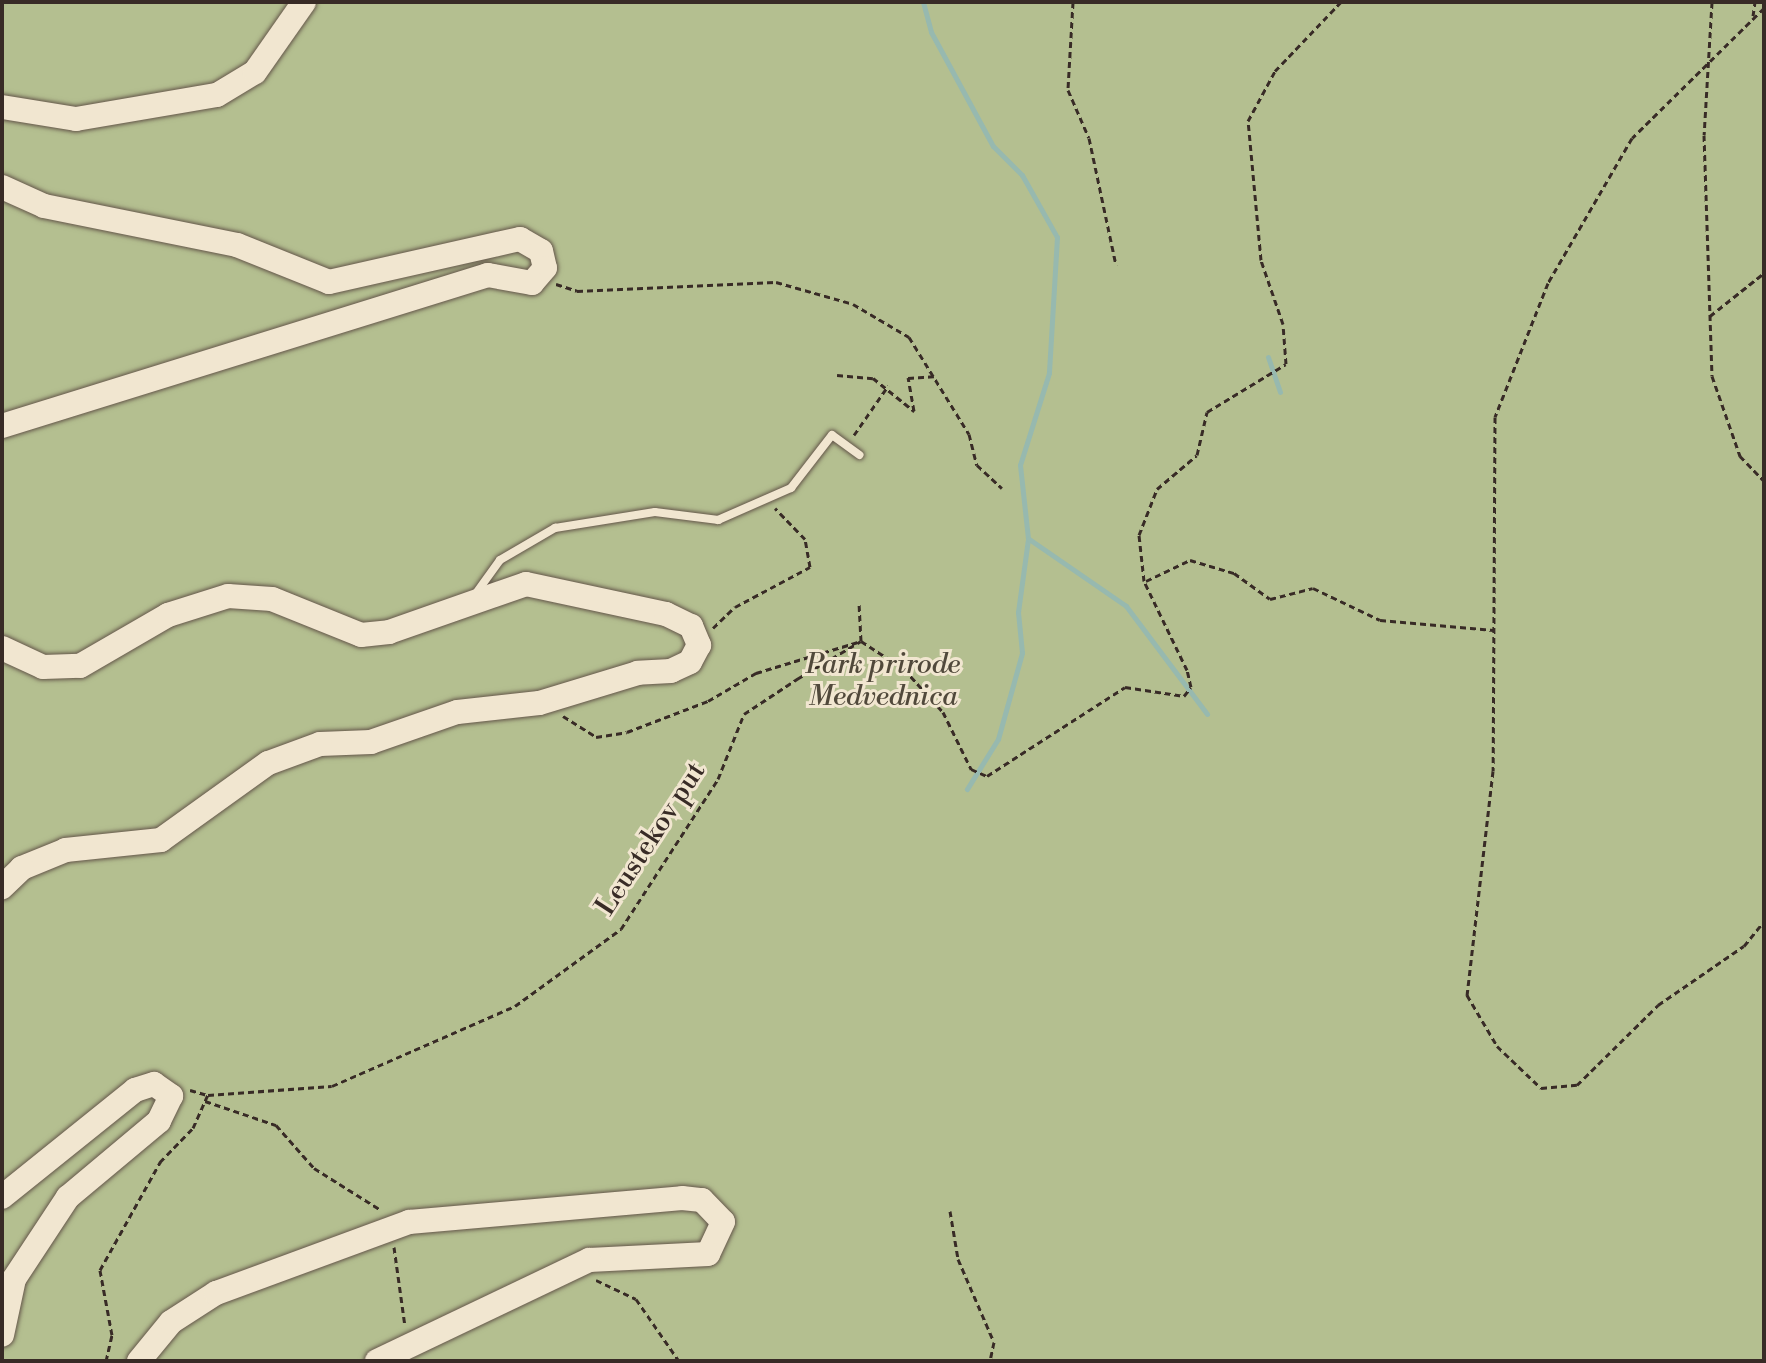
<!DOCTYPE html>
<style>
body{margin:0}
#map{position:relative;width:1766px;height:1363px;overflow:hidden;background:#e9d8b6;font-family:"Libre Bodoni",serif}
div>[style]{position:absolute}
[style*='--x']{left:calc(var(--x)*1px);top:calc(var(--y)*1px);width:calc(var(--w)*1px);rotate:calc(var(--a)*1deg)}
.green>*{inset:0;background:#b4bf90;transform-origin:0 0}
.stream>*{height:5px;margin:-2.5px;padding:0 2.5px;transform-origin:2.5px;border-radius:2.5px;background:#97b9af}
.path>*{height:3px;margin-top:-1.5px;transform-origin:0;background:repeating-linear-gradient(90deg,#382b26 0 6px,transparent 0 10px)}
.roads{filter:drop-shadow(0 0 2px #64564a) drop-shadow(0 0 2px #64564a)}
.lane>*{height:8px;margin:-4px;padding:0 4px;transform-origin:4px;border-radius:4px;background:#f1e6d0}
.secondary>*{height:24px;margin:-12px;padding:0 12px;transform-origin:12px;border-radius:12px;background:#f1e6d0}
span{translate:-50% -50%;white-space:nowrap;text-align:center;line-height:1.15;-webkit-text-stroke:6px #f1e6d0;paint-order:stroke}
.park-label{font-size:28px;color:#51493b;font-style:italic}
.street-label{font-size:28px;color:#382b26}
.frame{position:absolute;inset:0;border:4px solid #382b26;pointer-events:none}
</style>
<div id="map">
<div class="green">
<i style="left:2px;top:2px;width:1762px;height:1359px"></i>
</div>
<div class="stream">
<i style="--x:923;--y:2;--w:31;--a:75"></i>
<i style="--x:931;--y:32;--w:130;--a:61.5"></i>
<i style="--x:993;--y:146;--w:41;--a:45"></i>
<i style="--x:1022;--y:175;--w:71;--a:60.6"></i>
<i style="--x:1057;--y:237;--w:136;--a:93.4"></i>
<i style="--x:1049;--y:373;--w:96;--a:107.5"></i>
<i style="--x:1020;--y:465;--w:74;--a:83.8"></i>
<i style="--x:1028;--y:539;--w:74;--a:97.8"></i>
<i style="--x:1018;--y:612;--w:41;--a:84.4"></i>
<i style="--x:1022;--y:653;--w:89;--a:105.6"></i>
<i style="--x:998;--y:739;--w:59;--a:121.8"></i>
<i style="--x:1268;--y:357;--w:37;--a:71"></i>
<i style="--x:1029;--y:539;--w:118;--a:34.6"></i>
<i style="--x:1126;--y:606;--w:135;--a:53.1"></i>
</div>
<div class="path">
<i style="--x:1073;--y:2;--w:88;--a:93.3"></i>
<i style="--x:1068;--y:90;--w:52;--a:66.4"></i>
<i style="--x:1089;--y:138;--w:130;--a:78"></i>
<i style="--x:1712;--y:2;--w:133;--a:93.4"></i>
<i style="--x:1704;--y:135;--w:241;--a:88.1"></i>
<i style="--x:1712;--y:376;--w:85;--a:70.7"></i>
<i style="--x:1740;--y:456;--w:35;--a:46"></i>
<i style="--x:1764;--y:8;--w:185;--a:135.4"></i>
<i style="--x:1632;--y:138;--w:168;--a:120.1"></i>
<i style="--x:1548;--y:283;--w:144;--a:111.6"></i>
<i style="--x:1495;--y:417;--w:354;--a:90.3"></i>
<i style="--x:1493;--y:771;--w:226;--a:96.6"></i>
<i style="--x:1467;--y:995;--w:59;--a:59.5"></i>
<i style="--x:1497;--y:1046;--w:61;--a:43.7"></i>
<i style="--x:1541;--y:1088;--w:36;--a:-5"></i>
<i style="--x:1577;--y:1085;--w:114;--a:-44.6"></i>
<i style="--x:1658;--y:1005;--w:104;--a:-34.5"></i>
<i style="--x:1744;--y:946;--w:32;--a:-51"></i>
<i style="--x:1753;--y:16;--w:14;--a:-82"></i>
<i style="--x:556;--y:284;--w:22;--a:18"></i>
<i style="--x:577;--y:291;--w:199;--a:-2.6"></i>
<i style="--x:776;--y:282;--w:80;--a:15.9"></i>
<i style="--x:853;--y:304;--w:65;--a:30.5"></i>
<i style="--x:909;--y:337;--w:114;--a:58.3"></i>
<i style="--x:969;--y:434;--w:32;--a:76"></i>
<i style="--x:977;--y:465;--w:34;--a:43"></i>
<i style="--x:1710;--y:316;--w:69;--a:-38.5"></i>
<i style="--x:837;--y:375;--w:36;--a:5"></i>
<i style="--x:873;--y:378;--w:53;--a:38.8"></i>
<i style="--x:914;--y:411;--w:34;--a:-100"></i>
<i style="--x:908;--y:378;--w:26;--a:-4"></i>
<i style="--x:854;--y:435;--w:60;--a:-55.2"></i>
<i style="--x:1146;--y:581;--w:49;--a:-25.5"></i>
<i style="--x:1190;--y:560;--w:46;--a:16.5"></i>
<i style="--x:1234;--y:573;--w:44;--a:35.8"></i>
<i style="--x:1270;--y:599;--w:44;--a:-14.3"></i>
<i style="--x:1313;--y:588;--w:74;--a:25.5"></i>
<i style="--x:1380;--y:620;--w:114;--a:5"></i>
<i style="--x:713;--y:628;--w:30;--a:-44"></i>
<i style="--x:735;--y:607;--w:85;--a:-28.1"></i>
<i style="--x:810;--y:567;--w:28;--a:-100"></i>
<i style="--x:805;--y:539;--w:43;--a:-134.1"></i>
<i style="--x:563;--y:716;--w:39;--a:32"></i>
<i style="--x:596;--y:737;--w:31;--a:-9"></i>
<i style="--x:627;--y:732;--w:87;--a:-20.9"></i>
<i style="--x:708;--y:701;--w:56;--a:-30.3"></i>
<i style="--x:756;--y:673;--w:110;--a:-16.9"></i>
<i style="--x:861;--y:641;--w:38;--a:-93"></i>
<i style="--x:190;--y:1090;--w:19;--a:16"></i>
<i style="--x:205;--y:1101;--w:75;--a:18.7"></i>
<i style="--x:276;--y:1125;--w:57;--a:48.5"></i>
<i style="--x:314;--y:1168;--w:79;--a:32.1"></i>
<i style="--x:950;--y:1211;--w:49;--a:80.5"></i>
<i style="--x:958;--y:1259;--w:90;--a:66.6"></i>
<i style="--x:994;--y:1342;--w:19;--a:102"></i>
<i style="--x:394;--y:1247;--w:80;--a:82.1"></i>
<i style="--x:596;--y:1280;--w:44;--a:25.4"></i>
<i style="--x:636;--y:1299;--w:75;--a:55.3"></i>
<i style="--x:106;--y:1361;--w:27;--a:-77"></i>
<i style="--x:112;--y:1335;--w:66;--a:-100.5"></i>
<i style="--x:100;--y:1270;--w:124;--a:-60.9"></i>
<i style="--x:160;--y:1162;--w:47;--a:-45.9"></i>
<i style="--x:193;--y:1128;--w:36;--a:-66"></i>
<i style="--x:208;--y:1095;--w:124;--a:-4.2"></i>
<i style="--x:332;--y:1086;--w:200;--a:-23.6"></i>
<i style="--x:515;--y:1006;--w:131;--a:-36"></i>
<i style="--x:621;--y:929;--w:179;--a:-57.1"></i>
<i style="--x:718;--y:779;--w:70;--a:-68.2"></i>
<i style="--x:744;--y:714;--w:64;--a:-33.4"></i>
<i style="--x:797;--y:679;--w:74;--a:-30.7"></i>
<i style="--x:861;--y:641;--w:51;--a:33.1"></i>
<i style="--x:904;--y:669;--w:58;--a:47.8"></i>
<i style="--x:943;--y:712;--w:64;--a:63.8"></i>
<i style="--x:971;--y:769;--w:17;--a:24"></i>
<i style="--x:987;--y:776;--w:164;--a:-32.8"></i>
<i style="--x:1125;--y:687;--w:60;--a:8.7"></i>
<i style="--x:1184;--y:696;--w:11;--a:-52"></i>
<i style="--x:1191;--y:687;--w:17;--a:-103"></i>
<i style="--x:1187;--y:670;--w:99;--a:-115.8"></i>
<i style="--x:1144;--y:581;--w:46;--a:-96.2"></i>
<i style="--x:1139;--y:535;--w:49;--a:-68.6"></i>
<i style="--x:1157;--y:489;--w:52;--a:-40.4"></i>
<i style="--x:1197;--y:455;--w:44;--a:-76.9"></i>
<i style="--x:1207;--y:412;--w:92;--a:-31.3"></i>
<i style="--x:1286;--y:364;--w:40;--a:-94.3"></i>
<i style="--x:1283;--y:324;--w:68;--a:-109"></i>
<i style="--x:1261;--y:260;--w:140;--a:-95.3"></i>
<i style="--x:1248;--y:121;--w:57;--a:-61.6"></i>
<i style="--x:1275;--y:71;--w:95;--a:-46.3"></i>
</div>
<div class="roads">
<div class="lane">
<i style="--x:474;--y:596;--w:44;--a:-54.2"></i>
<i style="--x:500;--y:560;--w:64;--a:-30.2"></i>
<i style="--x:555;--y:528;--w:101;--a:-9.1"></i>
<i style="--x:655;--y:512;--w:64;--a:7.2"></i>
<i style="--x:718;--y:520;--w:80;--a:-23.7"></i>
<i style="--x:791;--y:488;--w:67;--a:-52.3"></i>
<i style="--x:832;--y:435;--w:34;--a:36"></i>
</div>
<div class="secondary">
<i style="--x:2;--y:107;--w:75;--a:9.2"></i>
<i style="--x:76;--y:119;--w:143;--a:-9.7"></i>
<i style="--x:217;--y:95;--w:44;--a:-31.2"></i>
<i style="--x:255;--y:72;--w:85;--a:-55"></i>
<i style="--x:2;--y:187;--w:46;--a:24.3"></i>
<i style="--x:44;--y:206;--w:197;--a:11.4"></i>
<i style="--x:237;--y:245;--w:99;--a:21.9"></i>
<i style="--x:329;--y:282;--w:196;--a:-12.7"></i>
<i style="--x:520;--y:239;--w:24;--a:30"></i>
<i style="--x:541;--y:251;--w:17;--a:77"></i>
<i style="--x:545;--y:268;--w:20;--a:131"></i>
<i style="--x:532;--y:283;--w:45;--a:-169.7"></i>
<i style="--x:488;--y:275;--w:509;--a:162.74"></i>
<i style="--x:2;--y:648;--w:45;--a:24.9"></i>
<i style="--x:43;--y:667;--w:37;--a:-2"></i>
<i style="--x:80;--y:666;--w:102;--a:-30.1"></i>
<i style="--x:168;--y:615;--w:63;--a:-17.6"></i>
<i style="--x:228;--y:596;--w:44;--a:3.9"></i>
<i style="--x:272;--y:599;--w:96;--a:22"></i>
<i style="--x:361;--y:635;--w:28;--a:-6"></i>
<i style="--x:389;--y:632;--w:145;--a:-19.3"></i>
<i style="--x:526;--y:584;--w:143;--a:12.1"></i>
<i style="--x:666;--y:614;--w:28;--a:26"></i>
<i style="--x:691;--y:626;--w:21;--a:67"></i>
<i style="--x:699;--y:645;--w:19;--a:118"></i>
<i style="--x:690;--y:662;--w:21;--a:155"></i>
<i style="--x:671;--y:671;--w:33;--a:177"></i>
<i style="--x:638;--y:673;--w:103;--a:163.1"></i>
<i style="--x:539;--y:703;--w:82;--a:173.7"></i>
<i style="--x:457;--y:712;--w:91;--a:160.8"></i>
<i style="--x:371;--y:742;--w:51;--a:177.8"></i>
<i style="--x:320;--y:744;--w:55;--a:159.9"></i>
<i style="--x:268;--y:763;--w:132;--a:144.3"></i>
<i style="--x:161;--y:840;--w:96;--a:174"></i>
<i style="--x:66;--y:850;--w:48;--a:157.8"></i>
<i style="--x:22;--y:868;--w:28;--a:136"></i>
<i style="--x:2;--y:1197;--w:171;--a:-38.8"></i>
<i style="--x:135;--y:1090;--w:20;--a:-18"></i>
<i style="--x:154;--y:1084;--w:21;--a:35"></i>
<i style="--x:171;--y:1096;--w:28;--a:116"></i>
<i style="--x:159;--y:1121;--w:119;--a:140.1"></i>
<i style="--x:68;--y:1197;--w:98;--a:123.4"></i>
<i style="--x:14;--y:1279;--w:57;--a:102.1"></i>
<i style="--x:139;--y:1361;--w:50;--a:-50.6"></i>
<i style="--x:171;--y:1322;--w:54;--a:-32.8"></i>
<i style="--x:216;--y:1293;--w:206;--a:-20.2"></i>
<i style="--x:409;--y:1222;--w:274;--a:-5"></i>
<i style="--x:682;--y:1198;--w:20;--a:6"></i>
<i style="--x:702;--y:1200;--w:30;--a:46"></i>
<i style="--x:723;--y:1222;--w:35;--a:115"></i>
<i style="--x:708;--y:1254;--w:119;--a:177.1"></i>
<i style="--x:589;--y:1260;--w:235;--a:154.5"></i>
</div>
</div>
<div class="park-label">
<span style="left:883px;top:681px">Park prirode<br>Medvednica</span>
</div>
<div class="street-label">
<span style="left:651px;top:839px;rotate:-57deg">Leustekov put</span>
</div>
<div class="frame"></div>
</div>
